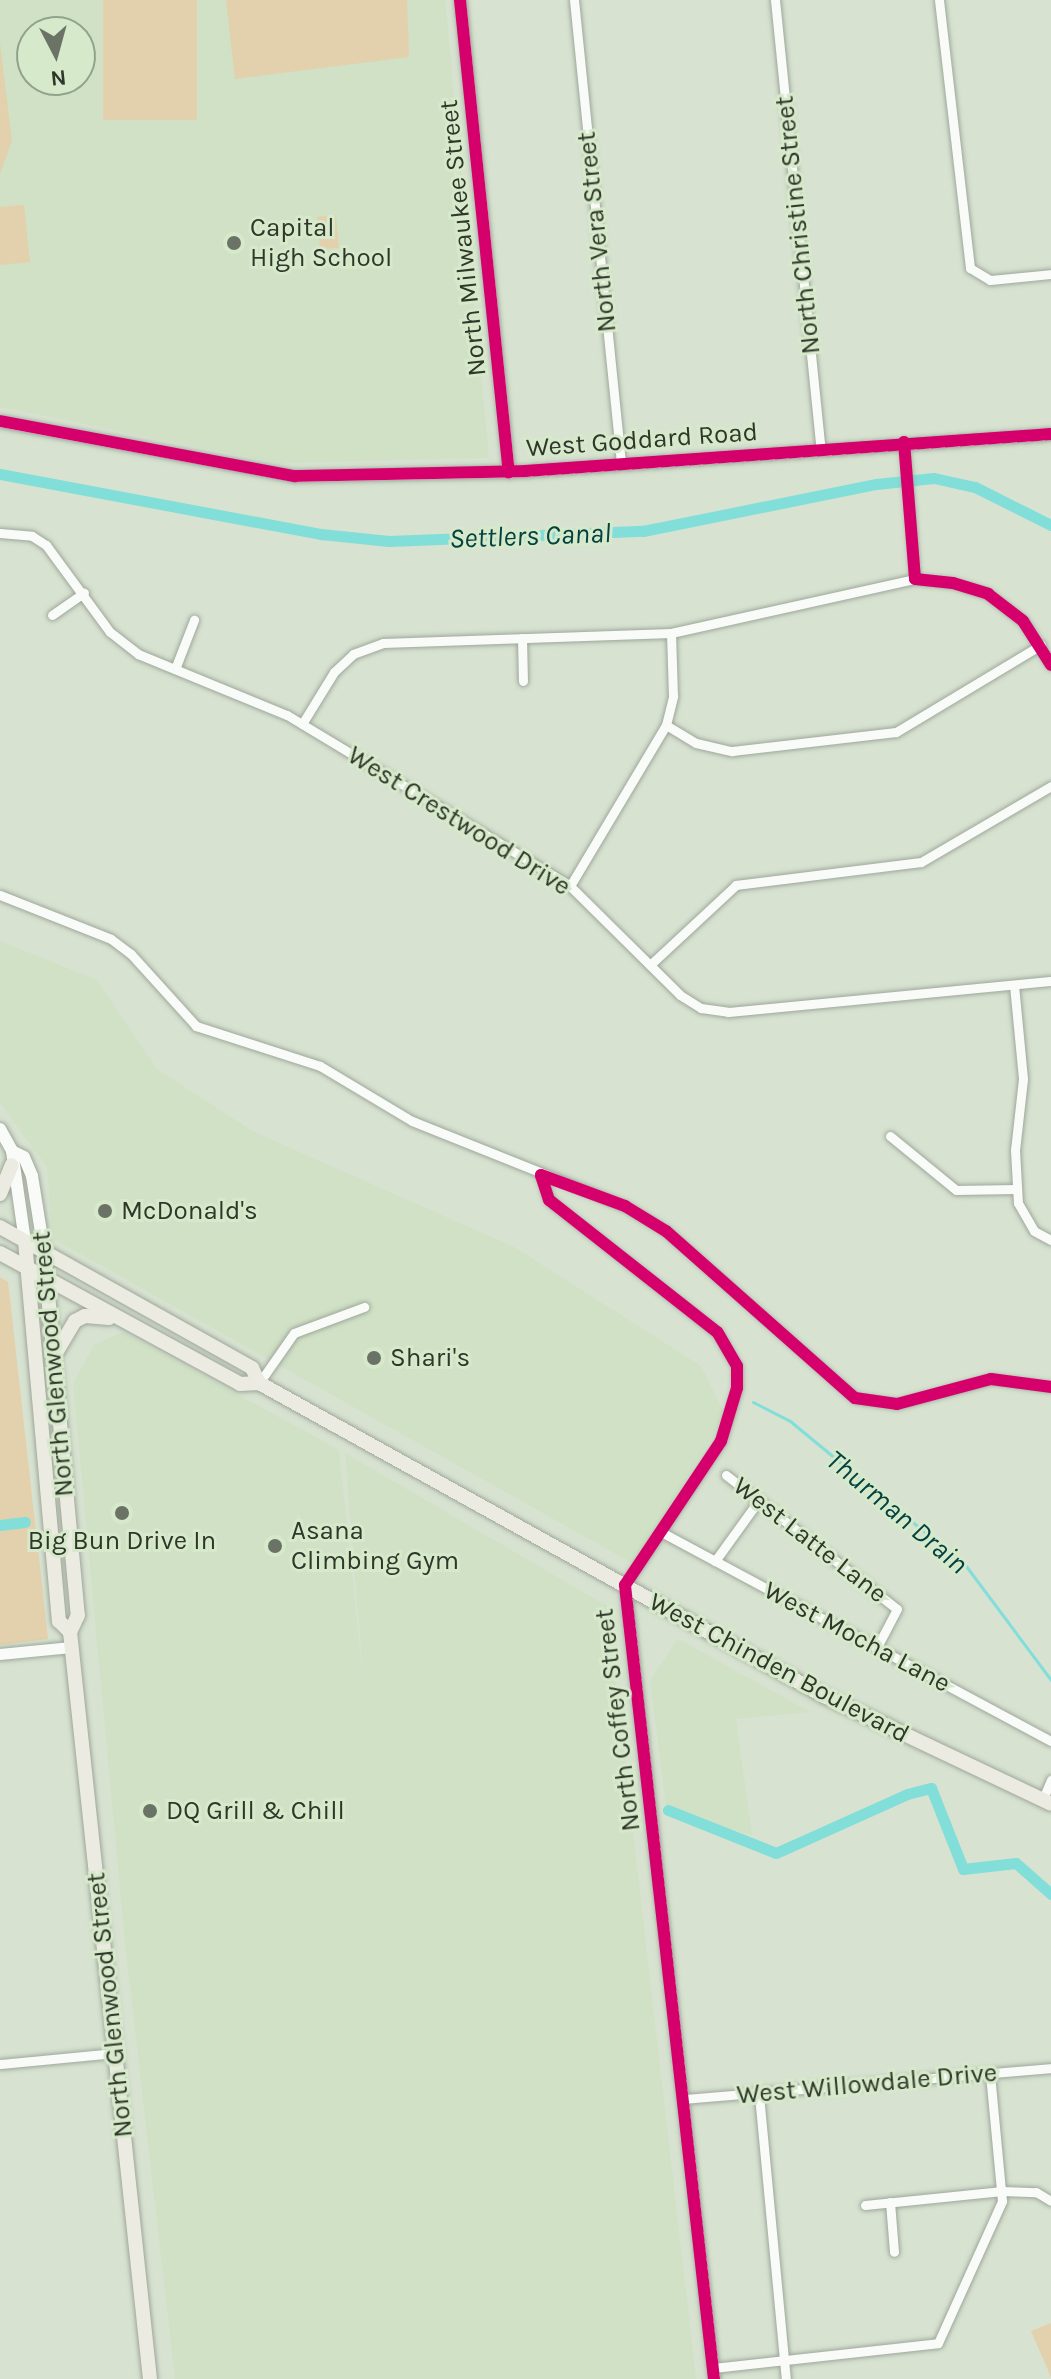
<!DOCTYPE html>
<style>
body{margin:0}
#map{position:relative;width:1051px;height:2379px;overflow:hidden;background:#d7e2d1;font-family:Karla,sans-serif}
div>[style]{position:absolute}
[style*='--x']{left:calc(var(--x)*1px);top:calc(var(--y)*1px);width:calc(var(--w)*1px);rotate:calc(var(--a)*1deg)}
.built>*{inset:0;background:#d0e1c5}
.green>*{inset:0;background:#e3d0ac;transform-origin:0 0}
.stream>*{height:3px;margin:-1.5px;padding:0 1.5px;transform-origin:1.5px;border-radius:1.5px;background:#82ded9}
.canal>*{height:11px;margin:-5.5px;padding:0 5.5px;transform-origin:5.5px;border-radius:5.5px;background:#82ded9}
.roads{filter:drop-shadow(0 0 2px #9fa79a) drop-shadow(0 0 2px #9fa79a)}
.minor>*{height:9px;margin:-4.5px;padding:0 4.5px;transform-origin:4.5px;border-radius:4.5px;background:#f9fbf8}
.tertiary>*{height:11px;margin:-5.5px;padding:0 5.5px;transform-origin:5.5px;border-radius:5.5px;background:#f9fbf8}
.secondary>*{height:12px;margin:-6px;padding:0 6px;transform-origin:6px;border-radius:6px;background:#f9fbf8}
.primary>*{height:14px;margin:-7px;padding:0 7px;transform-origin:7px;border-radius:7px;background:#ebebe2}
.cycleway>*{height:12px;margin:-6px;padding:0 6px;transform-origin:6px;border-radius:6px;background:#d6006c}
.dots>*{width:22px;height:22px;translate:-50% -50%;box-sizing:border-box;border:4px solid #d6e9ca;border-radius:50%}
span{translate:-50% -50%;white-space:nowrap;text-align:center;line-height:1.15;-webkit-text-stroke:6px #d6e9ca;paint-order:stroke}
.street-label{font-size:26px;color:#2f372b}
.poi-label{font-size:26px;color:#2f372b}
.left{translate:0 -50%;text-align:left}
.water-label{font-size:28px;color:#044141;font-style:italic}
.north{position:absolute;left:16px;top:16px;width:80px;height:80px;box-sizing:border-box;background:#d6e9ca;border:2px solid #93a28a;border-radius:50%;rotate:174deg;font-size:22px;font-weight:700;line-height:32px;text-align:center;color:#2f372b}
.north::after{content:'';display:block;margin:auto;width:28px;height:36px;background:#6a7365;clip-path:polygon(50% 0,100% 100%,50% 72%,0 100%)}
</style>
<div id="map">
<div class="built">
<i style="clip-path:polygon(evenodd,0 0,445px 0,489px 458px,280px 463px,0 407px,0 0,32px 32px,80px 32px,80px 80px,32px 80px,32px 32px)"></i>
<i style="clip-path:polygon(0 941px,97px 980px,157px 1069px,254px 1132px,514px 1247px,701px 1366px,725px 1415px,634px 1564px,57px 1241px,52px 1236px,47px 1167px,0 1103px)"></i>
<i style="clip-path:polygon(123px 1332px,339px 1450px,365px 1697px,345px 1453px,607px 1606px,696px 2379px,175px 2379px,125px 1943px,73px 1384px,94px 1345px)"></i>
<i style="clip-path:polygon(678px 1639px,810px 1712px,736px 1719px,752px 1835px,667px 1815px,650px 1681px)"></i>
</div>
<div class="green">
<i style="left:103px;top:0;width:94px;height:120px"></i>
<i style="clip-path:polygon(226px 0,407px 0,409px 57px,235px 79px)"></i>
<i style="clip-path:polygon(0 43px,12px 141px,0 174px)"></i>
<i style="clip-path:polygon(24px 205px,30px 262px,0 265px,0 207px)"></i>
<i style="left:336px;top:215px;width:33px;height:19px;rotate:85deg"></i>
<i style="clip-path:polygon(0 1277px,8px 1282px,48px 1639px,0 1645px)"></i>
<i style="clip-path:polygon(1051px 2323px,1051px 2377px,1031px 2331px)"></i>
</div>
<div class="stream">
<i style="--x:753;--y:1402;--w:42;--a:27.2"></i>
<i style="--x:790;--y:1421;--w:228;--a:39.5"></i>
<i style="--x:966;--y:1566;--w:142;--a:53.3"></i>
</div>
<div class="canal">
<i style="--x:0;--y:474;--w:327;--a:10.6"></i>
<i style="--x:321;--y:534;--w:68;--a:5.9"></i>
<i style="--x:389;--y:541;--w:254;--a:-2.3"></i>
<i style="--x:643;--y:531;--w:238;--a:-11.4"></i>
<i style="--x:876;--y:484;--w:58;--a:-5.9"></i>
<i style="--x:934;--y:478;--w:42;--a:12.4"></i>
<i style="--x:975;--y:487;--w:85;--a:26.6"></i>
<i style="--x:0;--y:1525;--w:25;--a:-7"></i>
<i style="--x:668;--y:1810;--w:116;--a:21.7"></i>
<i style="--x:776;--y:1853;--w:144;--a:-24.2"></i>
<i style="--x:907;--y:1794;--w:25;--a:-14"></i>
<i style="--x:931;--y:1788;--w:87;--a:68.4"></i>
<i style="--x:963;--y:1869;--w:53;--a:-6.5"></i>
<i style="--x:1016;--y:1863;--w:47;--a:41.5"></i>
</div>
<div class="roads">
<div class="minor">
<i style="--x:574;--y:0;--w:466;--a:84.2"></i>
<i style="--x:775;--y:0;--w:451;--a:84.2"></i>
<i style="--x:939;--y:0;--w:270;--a:83.4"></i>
<i style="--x:970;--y:268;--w:23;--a:31"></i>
<i style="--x:990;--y:280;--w:61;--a:-5.6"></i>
<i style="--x:904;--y:442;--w:137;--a:85.4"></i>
<i style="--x:0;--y:533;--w:32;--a:5"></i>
<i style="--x:32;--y:536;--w:17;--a:33"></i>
<i style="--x:46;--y:545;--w:108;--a:53.7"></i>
<i style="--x:110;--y:632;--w:36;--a:38"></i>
<i style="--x:138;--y:654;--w:161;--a:22.3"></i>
<i style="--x:287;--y:715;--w:331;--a:31.1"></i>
<i style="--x:570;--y:886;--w:155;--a:44.7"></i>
<i style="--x:680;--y:995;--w:25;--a:32"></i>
<i style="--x:701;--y:1008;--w:27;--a:8"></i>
<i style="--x:728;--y:1012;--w:324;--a:-5.5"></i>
<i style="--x:52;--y:615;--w:39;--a:-35"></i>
<i style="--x:522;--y:638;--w:43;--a:88.7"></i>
<i style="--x:175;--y:669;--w:53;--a:-68.8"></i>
<i style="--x:302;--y:724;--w:61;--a:-58.4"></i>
<i style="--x:334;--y:672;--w:26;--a:-43"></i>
<i style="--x:353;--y:654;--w:32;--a:-20"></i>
<i style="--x:383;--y:643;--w:288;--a:-2"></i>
<i style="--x:671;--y:633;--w:250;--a:-12.5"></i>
<i style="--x:915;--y:579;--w:38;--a:6"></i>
<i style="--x:953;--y:583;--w:37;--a:17"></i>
<i style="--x:988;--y:594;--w:44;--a:37.6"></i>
<i style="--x:1023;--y:621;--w:52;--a:57.5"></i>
<i style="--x:666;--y:725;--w:35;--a:31"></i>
<i style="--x:696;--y:743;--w:37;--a:13"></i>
<i style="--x:732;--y:751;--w:165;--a:-6.6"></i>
<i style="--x:896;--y:732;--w:169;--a:-31"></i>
<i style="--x:570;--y:886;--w:187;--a:-59.2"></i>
<i style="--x:666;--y:725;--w:30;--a:-76"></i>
<i style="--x:673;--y:696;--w:63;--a:-91.8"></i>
<i style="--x:0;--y:895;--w:119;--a:21.6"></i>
<i style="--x:111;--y:939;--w:25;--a:37"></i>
<i style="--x:131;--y:954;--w:97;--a:47.9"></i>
<i style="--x:196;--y:1026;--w:130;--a:17.9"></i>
<i style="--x:320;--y:1066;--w:107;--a:30.9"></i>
<i style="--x:412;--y:1121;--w:229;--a:21.8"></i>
<i style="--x:625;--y:1206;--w:48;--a:31.4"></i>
<i style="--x:666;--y:1231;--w:252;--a:41.5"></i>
<i style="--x:855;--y:1398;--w:42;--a:8.1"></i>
<i style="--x:897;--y:1404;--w:97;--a:-14.9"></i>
<i style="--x:991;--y:1379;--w:61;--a:7.6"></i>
<i style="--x:650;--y:965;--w:117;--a:-42.9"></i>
<i style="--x:736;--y:885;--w:186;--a:-7.1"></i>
<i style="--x:921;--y:862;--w:151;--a:-30.3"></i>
<i style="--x:1014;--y:985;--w:94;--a:84.5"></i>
<i style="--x:1023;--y:1079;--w:71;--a:96.4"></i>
<i style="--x:1015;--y:1150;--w:53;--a:86.8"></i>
<i style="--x:1018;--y:1203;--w:32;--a:60"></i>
<i style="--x:1034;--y:1231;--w:19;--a:28"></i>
<i style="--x:890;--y:1136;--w:85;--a:39.3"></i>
<i style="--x:956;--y:1190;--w:60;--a:-1"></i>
<i style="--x:541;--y:1175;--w:26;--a:72"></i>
<i style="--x:549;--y:1200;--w:214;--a:38.2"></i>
<i style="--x:717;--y:1332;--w:39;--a:60"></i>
<i style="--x:737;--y:1366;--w:22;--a:90"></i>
<i style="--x:737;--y:1388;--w:55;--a:106.8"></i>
<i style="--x:721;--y:1441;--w:173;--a:123.7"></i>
<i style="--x:259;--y:1383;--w:61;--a:-55"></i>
<i style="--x:294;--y:1333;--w:75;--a:-20.4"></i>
<i style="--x:726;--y:1475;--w:217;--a:38.1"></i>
<i style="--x:897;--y:1609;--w:43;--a:117.8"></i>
<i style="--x:663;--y:1533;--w:440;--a:28.2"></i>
<i style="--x:715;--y:1561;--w:75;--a:-54.2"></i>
<i style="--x:1042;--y:1801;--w:23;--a:-67"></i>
<i style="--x:0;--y:2064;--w:116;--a:-5.5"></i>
<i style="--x:759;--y:2095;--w:285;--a:84.6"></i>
<i style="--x:684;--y:2099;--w:368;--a:-4.8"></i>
<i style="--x:890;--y:2202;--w:50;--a:85.4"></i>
<i style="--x:865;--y:2205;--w:138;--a:-5.8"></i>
<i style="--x:1002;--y:2191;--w:34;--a:2"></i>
<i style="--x:1036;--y:2192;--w:17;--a:31"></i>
<i style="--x:713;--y:2368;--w:226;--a:-6.3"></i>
<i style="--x:938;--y:2343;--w:156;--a:-65.7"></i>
<i style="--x:1002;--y:2201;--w:128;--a:-95.4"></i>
</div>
<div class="tertiary">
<i style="--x:460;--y:0;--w:475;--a:84.1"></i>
<i style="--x:0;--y:421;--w:300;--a:10.6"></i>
<i style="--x:295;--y:476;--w:230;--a:-1.2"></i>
<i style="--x:525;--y:471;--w:527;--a:-4.02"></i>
<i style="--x:625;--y:1585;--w:799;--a:83.6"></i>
<i style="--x:0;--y:1654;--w:71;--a:-5.6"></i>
</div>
<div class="secondary">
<i style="--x:0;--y:1129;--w:25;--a:61"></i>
<i style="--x:12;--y:1151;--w:91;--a:81.8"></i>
<i style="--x:12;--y:1151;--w:13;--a:27"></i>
<i style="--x:24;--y:1157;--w:21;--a:67"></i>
<i style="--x:32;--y:1176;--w:76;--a:80.9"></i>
</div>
<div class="primary">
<i style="--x:0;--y:1194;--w:31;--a:-68"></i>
<i style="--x:0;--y:1227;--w:289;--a:29.2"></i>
<i style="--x:252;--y:1368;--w:17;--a:65"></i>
<i style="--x:25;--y:1241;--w:382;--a:84.9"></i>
<i style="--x:59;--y:1621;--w:16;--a:45"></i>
<i style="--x:70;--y:1632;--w:751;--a:83.89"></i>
<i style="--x:44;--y:1251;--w:366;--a:84.7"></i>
<i style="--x:78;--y:1615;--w:19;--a:115"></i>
<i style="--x:0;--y:1253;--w:273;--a:28.6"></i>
<i style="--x:240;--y:1384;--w:19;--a:-3"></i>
<i style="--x:259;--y:1383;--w:646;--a:28.99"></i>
<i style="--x:824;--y:1696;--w:251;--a:25.4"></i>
<i style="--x:53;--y:1358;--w:43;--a:-59.3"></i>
<i style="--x:75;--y:1321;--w:11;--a:-27"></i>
<i style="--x:85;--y:1316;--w:24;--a:5"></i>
</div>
</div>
<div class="cycleway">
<i style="--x:460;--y:0;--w:475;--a:84.1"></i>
<i style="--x:0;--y:421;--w:300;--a:10.6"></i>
<i style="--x:295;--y:476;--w:230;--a:-1.2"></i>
<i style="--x:525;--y:471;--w:527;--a:-4.02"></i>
<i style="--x:904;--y:442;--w:137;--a:85.4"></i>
<i style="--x:915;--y:579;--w:38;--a:6"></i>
<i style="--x:953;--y:583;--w:37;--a:17"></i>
<i style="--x:988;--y:594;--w:44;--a:37.6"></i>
<i style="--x:1023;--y:621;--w:52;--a:57.5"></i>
<i style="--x:714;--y:2379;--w:799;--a:-96.4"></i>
<i style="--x:625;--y:1585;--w:173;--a:-56.3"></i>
<i style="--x:721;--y:1441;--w:55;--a:-73.2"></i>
<i style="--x:737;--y:1388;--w:22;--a:-90"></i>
<i style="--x:737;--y:1366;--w:39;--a:-120"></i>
<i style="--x:717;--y:1332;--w:214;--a:-141.8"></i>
<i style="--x:549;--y:1200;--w:26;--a:-108"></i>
<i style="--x:541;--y:1175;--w:90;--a:20.3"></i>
<i style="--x:625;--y:1206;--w:48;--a:31.4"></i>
<i style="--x:666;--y:1231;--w:252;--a:41.5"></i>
<i style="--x:855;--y:1398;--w:42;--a:8.1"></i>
<i style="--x:897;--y:1404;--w:97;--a:-14.9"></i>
<i style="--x:991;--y:1379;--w:61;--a:7.6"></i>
</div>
<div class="dots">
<i style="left:234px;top:243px;background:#6a7365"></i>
<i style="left:105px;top:1211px;background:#6a7365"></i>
<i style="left:374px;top:1358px;background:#6a7365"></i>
<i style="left:122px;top:1513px;background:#6a7365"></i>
<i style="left:275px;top:1546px;background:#6a7365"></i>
<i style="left:150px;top:1811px;background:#6a7365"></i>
</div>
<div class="street-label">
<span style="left:798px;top:225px;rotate:-96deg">North Christine Street</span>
<span style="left:597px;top:232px;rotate:-96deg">North Vera Street</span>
<span style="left:463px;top:238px;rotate:-96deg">North Milwaukee Street</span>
<span style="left:642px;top:440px;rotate:-4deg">West Goddard Road</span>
<span style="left:459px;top:821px;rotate:32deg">West Crestwood Drive</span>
<span style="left:53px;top:1364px;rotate:-95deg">North Glenwood Street</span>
<span style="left:810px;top:1540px;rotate:38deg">West Latte Lane</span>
<span style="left:857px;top:1637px;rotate:28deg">West Mocha Lane</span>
<span style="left:779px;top:1668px;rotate:28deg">West Chinden Boulevard</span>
<span style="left:618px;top:1720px;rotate:-97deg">North Coffey Street</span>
<span style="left:110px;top:2005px;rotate:-96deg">North Glenwood Street</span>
<span style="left:867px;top:2084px;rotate:-5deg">West Willowdale Drive</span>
</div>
<div class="poi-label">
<span class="left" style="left:250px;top:243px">Capital<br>High School</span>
<span class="left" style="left:121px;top:1211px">McDonald's</span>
<span class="left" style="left:390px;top:1358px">Shari's</span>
<span class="left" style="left:291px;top:1546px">Asana<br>Climbing Gym</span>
<span style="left:122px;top:1541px">Big Bun Drive In</span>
<span class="left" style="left:166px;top:1811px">DQ Grill &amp; Chill</span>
</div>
<div class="water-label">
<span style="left:530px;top:536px;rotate:-2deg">Settlers Canal</span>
<span style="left:897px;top:1512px;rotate:40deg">Thurman Drain</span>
</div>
<div class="north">N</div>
</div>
